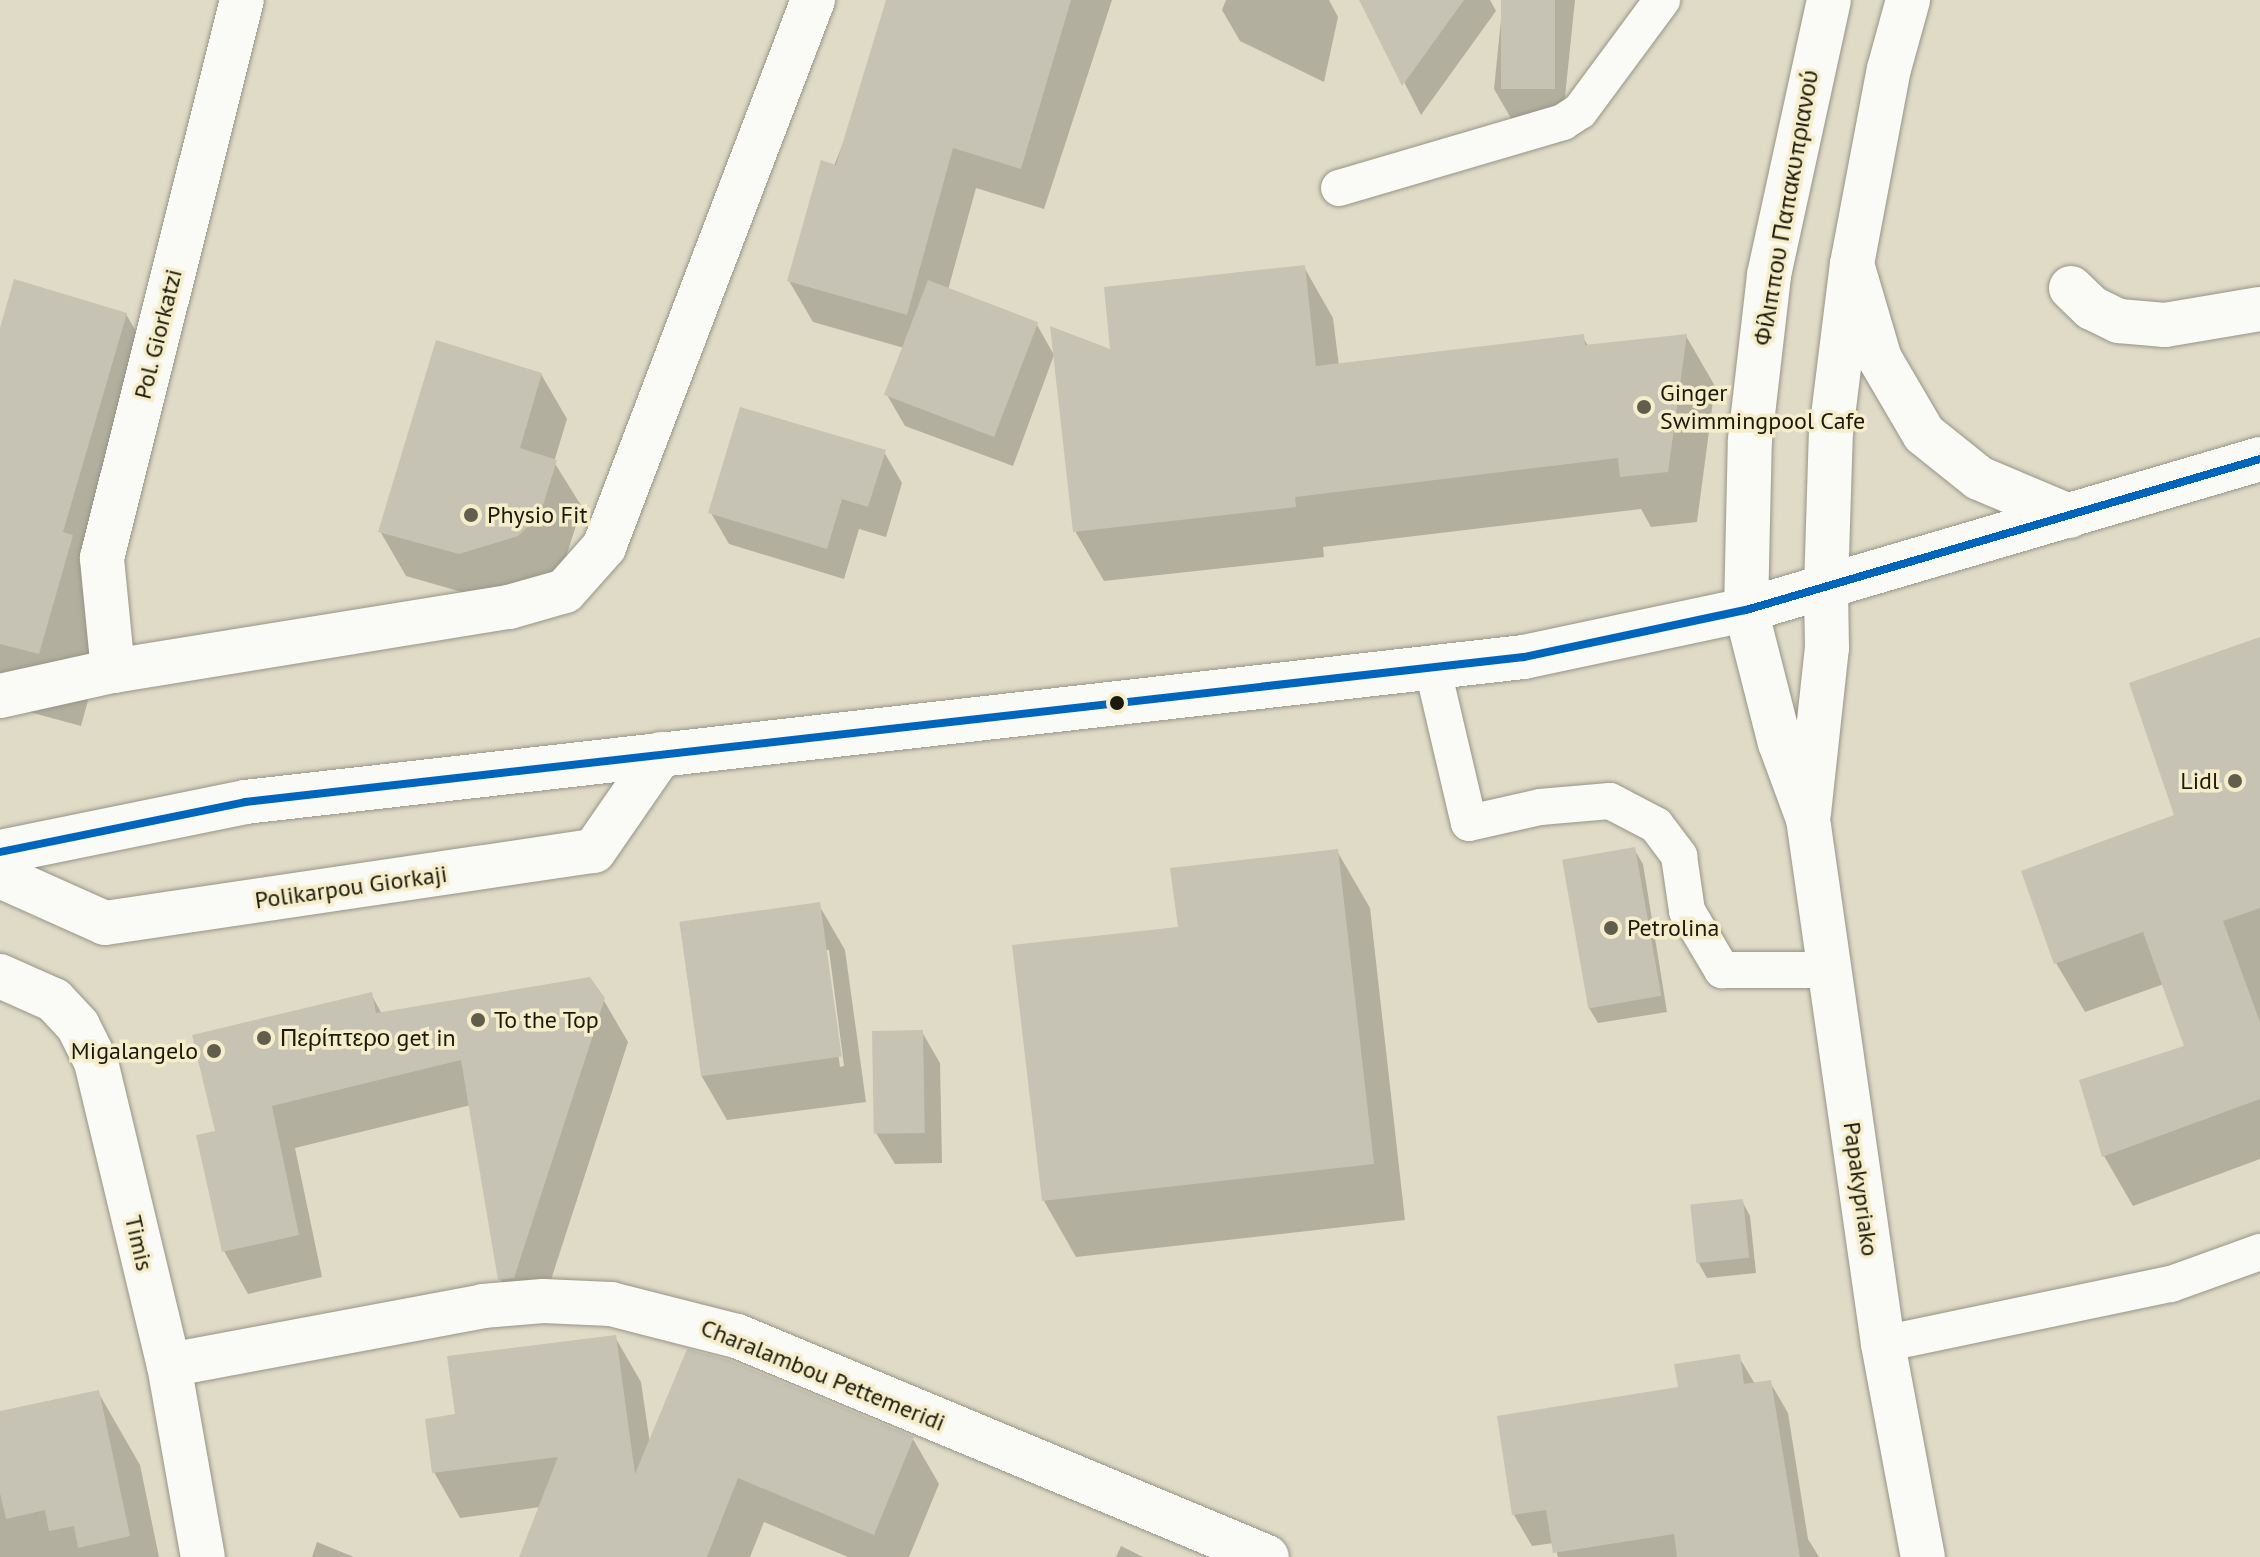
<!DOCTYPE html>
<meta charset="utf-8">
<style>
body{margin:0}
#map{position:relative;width:2260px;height:1557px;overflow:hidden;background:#dfdbc7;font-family:"PT Sans",sans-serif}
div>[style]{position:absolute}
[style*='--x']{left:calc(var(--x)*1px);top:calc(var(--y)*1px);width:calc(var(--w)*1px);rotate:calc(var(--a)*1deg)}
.shadow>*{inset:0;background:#0003}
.building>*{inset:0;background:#c6c3b4;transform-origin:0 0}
.roads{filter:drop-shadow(0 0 2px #989586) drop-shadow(0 0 2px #989586)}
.service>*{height:36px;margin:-18px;padding:0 18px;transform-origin:18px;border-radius:18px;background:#fafaf7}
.minor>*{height:44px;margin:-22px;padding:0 22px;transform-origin:22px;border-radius:22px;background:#fafaf7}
.secondary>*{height:44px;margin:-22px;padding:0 22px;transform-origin:22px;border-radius:22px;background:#fafaf7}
.primary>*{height:44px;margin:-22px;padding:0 22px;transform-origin:22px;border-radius:22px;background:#fafaf7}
.bus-1>*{height:8px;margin:-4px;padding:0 4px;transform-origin:4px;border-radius:4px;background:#0065bd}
.dots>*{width:22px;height:22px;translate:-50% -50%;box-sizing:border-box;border:4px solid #f6eeca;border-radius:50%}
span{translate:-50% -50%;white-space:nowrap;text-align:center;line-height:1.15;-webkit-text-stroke:7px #f6eeca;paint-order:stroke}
.street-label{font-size:24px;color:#1d1a0d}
.poi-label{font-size:24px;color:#1d1a0d}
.left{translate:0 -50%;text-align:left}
.right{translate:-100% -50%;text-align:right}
</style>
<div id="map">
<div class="shadow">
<i style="clip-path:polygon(899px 0,1112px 0,1044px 209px,976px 188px,948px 290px,1036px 323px,1054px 355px,1013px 466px,905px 426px,887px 395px,904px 348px,813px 322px,789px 281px)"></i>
<i style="clip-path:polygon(1226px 0,1329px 0,1338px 17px,1324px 82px,1240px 41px,1222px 10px)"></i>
<i style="clip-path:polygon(1362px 0,1490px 0,1496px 11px,1421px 115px)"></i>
<i style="clip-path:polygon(1503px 0,1575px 0,1562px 126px,1512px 120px,1494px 89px)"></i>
<i style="clip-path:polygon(1304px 267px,1333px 318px,1339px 366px,1582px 336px,1589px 347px,1686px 336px,1715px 386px,1697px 522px,1651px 527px,1641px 509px,1323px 547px,1324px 557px,1104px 581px,1075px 531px,1113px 352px)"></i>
<i style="clip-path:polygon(126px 314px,168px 387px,107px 597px,113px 609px,81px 726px,0 704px,0 335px)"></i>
<i style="clip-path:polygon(541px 374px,567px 419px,554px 462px,582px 507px,565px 560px,544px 581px,486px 599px,406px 576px,380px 531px)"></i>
<i style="clip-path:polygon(884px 452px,902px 483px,886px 537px,859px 529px,844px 579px,729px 544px,711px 513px)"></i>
<i style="clip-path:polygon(2260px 639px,2260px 1159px,2133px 1206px,2104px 1156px,2081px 1081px,2187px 1047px,2164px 984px,2085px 1012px,2056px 963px,2176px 816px)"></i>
<i style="clip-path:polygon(1634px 849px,1643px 864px,1667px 1012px,1598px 1023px,1589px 1008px)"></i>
<i style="clip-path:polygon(1337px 851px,1370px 908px,1405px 1220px,1076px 1257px,1044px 1201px,1180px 928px)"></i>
<i style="clip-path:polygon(evenodd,819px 905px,845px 950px,866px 1102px,727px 1120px,701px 1075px,819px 905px,824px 950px,829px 950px,844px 1066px,840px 1067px,824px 950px)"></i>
<i style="clip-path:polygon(371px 994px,382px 1014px,603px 999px,628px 1042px,538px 1320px,524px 1322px,500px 1279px,471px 1105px,295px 1148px,322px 1277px,248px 1294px,224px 1251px,218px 1132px)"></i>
<i style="clip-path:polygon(922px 1032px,940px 1063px,942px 1163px,895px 1164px,876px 1133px)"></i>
<i style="clip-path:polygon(1742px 1201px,1750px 1216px,1756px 1273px,1707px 1278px,1698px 1262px)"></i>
<i style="clip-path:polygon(615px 1337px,641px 1382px,650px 1444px,913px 1439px,939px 1484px,909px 1557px,848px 1557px,764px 1522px,750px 1557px,521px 1557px,540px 1507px,460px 1518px,434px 1472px,458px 1416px)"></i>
<i style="clip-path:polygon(1739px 1357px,1755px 1384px,1770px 1382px,1788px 1413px,1808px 1539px,1819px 1557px,1558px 1557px,1554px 1543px,1532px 1546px,1514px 1515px,1680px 1389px)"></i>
<i style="clip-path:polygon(98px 1392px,140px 1465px,159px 1557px,0 1557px,0 1413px)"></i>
<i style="clip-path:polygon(317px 1542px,354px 1557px,312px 1557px)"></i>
<i style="clip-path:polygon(1121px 1546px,1143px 1557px,1116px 1557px)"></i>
</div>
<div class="building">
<i style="clip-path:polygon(886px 0,1071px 0,1021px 169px,953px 148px,907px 315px,787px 281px,821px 160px,836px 165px)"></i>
<i style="clip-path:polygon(1359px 0,1464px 0,1402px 86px)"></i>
<i style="left:1501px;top:0;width:54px;height:89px"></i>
<i style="clip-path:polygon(1305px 265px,1316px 366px,1584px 334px,1585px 345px,1687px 334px,1668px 472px,1620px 477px,1618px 458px,1295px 497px,1296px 507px,1073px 532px,1050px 326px,1110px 349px,1104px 287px)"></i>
<i style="clip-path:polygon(14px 279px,127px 313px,63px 532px,73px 535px,39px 654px,0 644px,0 328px)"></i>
<i style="left:928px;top:280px;width:118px;height:123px;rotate:21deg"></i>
<i style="clip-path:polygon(436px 340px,542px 373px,520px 448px,557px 460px,540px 515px,518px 536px,459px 554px,378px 532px)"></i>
<i style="clip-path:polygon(740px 407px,886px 450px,868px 507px,842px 499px,827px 549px,708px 513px)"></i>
<i style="clip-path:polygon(2260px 637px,2260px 908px,2223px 921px,2260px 1022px,2260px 1099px,2102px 1157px,2079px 1080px,2184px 1046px,2143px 932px,2054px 964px,2021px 871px,2174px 815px,2129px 683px)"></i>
<i style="left:1635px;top:847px;width:151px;height:74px;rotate:80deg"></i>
<i style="clip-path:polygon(1338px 849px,1374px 1164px,1042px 1201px,1012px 945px,1178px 927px,1170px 868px)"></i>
<i style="left:820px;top:902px;width:156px;height:142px;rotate:82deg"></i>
<i style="clip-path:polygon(590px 977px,605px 998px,514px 1278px,498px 1280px,461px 1060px,272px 1106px,299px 1235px,222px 1252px,196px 1135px,215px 1131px,192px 1035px,372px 992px,376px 1013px)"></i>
<i style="left:923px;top:1030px;width:103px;height:51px;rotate:89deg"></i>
<i style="left:1743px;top:1199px;width:59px;height:53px;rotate:84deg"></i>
<i style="clip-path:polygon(616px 1335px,635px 1474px,687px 1349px,729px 1360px,914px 1437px,874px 1535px,738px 1478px,707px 1557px,519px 1557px,558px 1457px,432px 1473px,425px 1419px,455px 1414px,447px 1356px)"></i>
<i style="clip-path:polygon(1740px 1354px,1744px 1384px,1771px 1380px,1800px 1557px,1677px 1557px,1674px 1534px,1553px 1553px,1546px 1510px,1512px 1515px,1497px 1416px,1678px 1387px,1674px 1364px)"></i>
<i style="clip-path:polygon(99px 1390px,130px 1536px,78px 1548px,74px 1526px,49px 1531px,45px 1510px,6px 1519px,0 1493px,0 1411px)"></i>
</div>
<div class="roads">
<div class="service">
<i style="--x:1339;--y:188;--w:234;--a:-16.4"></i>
<i style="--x:1563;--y:122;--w:20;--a:-33"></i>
<i style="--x:1580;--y:111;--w:138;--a:-53.5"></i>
<i style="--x:1433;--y:670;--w:157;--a:76.8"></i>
<i style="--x:1469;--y:823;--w:73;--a:-12.7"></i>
<i style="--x:1540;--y:807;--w:70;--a:-4.9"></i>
<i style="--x:1610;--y:801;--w:52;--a:27.6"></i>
<i style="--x:1656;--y:825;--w:39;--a:53"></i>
<i style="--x:1679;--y:856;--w:56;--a:81.7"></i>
<i style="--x:1687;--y:911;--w:69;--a:59.3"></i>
<i style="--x:1722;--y:970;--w:107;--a:0"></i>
<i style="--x:1883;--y:1344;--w:294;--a:-11.8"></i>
<i style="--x:2171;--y:1284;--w:95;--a:-19.8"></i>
</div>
<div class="minor">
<i style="--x:2071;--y:288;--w:29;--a:44"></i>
<i style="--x:2092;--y:308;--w:30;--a:26"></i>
<i style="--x:2119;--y:321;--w:46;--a:5"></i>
<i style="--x:2165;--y:325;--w:96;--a:-9.6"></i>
<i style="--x:1746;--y:610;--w:137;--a:75.7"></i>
<i style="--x:1780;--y:743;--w:81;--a:69.8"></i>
<i style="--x:1808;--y:819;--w:530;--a:81.87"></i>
<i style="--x:1883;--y:1344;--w:217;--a:79.4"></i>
<i style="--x:113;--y:671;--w:114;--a:-95.6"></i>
<i style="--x:102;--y:558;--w:575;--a:-75.92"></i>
<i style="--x:0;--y:696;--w:116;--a:-12.5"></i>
<i style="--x:113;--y:671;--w:401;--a:-9.2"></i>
<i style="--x:509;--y:607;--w:58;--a:-15.9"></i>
<i style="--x:565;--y:591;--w:59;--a:-48.4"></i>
<i style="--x:604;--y:547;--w:586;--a:-69.09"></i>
<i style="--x:1809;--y:813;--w:166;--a:-83.8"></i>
<i style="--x:1827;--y:648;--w:60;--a:-91"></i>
<i style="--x:0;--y:876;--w:115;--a:24.1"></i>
<i style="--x:105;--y:923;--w:494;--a:-8.4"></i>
<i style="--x:594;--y:851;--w:118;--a:-55.4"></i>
<i style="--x:0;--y:976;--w:59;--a:24"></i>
<i style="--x:54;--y:1000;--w:35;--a:47"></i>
<i style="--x:78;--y:1026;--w:40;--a:63.4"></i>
<i style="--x:96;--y:1062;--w:312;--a:76.5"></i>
<i style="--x:169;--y:1365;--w:195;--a:80"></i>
<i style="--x:169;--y:1365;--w:319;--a:-10.6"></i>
<i style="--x:483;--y:1306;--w:60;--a:-4.8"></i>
<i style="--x:543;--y:1301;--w:68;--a:2.5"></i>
<i style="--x:611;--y:1304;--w:130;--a:14.3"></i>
<i style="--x:737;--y:1336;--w:574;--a:22.64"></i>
</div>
<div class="secondary">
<i style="--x:1826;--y:588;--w:156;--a:-88.2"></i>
<i style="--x:1831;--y:432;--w:169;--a:-82.9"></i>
<i style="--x:1852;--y:264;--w:198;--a:-79.3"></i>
<i style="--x:1889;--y:69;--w:72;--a:-74.6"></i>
<i style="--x:1746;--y:610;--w:170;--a:-88.7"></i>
<i style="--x:1750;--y:440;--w:166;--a:-83.4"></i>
<i style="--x:1769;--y:275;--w:281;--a:-77.7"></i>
</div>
<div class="primary">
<i style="--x:1852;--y:264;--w:99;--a:73.6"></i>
<i style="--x:1880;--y:359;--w:87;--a:59.6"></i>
<i style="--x:1924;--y:434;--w:70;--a:38.7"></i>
<i style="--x:1979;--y:478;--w:98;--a:22.9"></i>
<i style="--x:0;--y:852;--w:250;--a:-11.5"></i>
<i style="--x:245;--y:802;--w:1287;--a:-6.47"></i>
<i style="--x:1524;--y:657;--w:227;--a:-12"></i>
<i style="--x:1746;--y:610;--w:536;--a:-16.37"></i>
</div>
</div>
<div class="bus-1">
<i style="--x:0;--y:852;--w:250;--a:-11.5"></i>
<i style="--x:245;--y:802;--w:1287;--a:-6.47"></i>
<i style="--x:1524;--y:657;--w:227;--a:-12"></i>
<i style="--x:1746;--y:610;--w:536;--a:-16.37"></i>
</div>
<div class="dots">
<i style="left:1644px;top:407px;background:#615e4e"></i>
<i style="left:471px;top:515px;background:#615e4e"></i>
<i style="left:1117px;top:703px;background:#1d1a0d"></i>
<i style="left:2235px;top:781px;background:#615e4e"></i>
<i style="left:1611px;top:928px;background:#615e4e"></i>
<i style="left:478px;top:1020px;background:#615e4e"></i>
<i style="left:264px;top:1038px;background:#615e4e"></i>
<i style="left:214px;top:1051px;background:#615e4e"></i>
</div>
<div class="street-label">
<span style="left:1786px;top:208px;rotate:-80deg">Φίλιππου Παπακυπριανού</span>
<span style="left:158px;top:334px;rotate:-76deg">Pol. Giorkatzi</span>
<span style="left:351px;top:887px;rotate:-8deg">Polikarpou Giorkaji</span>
<span style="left:1861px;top:1189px;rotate:82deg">Papakypriako</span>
<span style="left:139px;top:1243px;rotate:77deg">Timis</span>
<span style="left:823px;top:1375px;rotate:22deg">Charalambou Pettemeridi</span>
</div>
<div class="poi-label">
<span class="left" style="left:1660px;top:407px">Ginger<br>Swimmingpool Cafe</span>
<span class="left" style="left:487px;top:515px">Physio Fit</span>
<span class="right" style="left:2219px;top:781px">Lidl</span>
<span class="left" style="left:1627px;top:928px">Petrolina</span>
<span class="left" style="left:494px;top:1020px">To the Top</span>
<span class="left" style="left:280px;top:1038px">Περίπτερο get in</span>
<span class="right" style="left:198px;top:1051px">Migalangelo</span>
</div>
</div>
